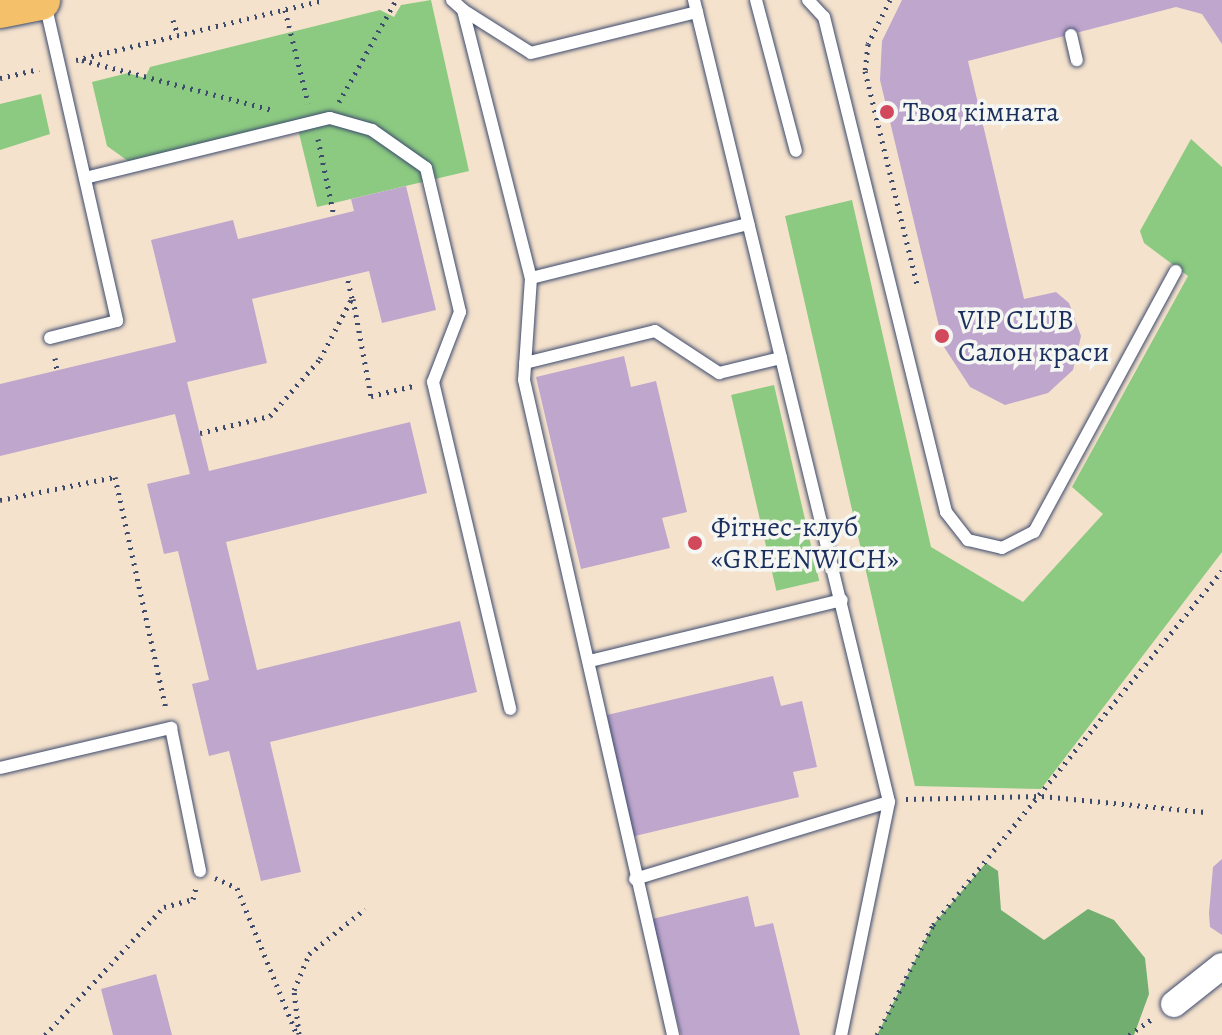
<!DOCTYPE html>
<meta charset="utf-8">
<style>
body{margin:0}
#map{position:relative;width:1222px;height:1035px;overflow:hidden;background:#f5e2cc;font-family:Alegreya,serif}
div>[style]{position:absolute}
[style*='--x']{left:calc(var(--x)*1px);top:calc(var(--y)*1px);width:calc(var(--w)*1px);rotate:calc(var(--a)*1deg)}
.green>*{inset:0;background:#8cca81;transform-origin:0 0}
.forest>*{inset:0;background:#71ae6f}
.building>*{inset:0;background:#bfa6cd}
.path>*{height:5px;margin-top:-2.5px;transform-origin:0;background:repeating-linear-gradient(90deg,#3c4a6e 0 2px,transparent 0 8px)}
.roads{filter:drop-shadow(0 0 2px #3c4a6e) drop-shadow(0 0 2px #3c4a6e)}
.lane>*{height:12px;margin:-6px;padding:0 6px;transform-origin:6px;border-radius:6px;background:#fff}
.street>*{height:26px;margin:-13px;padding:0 13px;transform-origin:13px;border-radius:13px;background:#fff}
.primary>*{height:40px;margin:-20px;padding:0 20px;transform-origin:20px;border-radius:20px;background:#f4c16a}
.dots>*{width:22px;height:22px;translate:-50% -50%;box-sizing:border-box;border:4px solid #f6f6f2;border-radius:50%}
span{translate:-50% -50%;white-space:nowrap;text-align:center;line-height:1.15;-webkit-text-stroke:7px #f6f6f2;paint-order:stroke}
.poi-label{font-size:28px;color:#1b2f5e}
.left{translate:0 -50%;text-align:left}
</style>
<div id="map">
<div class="green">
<i style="clip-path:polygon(431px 0,469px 171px,317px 207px,296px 121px,128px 161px,107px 146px,92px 82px,128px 73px,145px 78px,150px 67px,380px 10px,394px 17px,401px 5px)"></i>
<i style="clip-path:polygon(41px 94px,50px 134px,0 150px,0 104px)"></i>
<i style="clip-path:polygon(1191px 139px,1222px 167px,1222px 552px,1041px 789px,915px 786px,785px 216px,852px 200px,931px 547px,1023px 602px,1103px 514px,1072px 487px,1188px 276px,1144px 243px,1140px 231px)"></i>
<i style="left:774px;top:385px;width:201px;height:44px;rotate:77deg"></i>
</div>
<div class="forest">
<i style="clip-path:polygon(986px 863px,998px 871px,1001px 910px,1044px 940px,1088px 909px,1114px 920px,1145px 958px,1149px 994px,1134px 1035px,877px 1035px,933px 925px)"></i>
</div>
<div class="building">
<i style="clip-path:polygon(902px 0,1222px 0,1222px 44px,1202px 14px,1176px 7px,968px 61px,1024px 299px,1056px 292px,1069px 303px,1081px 336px,1073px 370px,1048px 393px,1005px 405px,970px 387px,944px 347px,880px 80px,882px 41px)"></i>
<i style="clip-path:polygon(406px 186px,436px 310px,382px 323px,369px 271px,252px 299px,267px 363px,187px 382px,209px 471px,410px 422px,427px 493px,226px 542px,257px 670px,460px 621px,477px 692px,270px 742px,301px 872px,261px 881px,229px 751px,209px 756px,192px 684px,209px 680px,178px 551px,164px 554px,147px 484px,190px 474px,175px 414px,0 456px,0 384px,176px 342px,151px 240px,233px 220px,238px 239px,354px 211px,351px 199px)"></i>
<i style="clip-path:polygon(624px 356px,631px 387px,656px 381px,687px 512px,662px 518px,670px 548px,581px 569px,536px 377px)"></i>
<i style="clip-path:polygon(773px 676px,781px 706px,802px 701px,817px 767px,793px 772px,799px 797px,635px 836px,633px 858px,607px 715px)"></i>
<i style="clip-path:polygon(1222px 859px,1222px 935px,1210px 927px,1209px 913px,1213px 867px)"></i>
<i style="clip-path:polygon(748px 896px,755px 927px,773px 923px,800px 1035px,681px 1035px,652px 919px)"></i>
<i style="clip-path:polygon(156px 974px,172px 1035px,113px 1035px,101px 989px)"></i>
</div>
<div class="path">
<i style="--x:890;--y:0;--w:49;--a:116.6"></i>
<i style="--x:868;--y:44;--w:27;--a:96"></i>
<i style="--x:865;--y:71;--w:223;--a:76.3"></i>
<i style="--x:285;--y:10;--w:96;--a:76.1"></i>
<i style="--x:173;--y:20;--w:16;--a:72"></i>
<i style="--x:76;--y:60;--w:255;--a:-13.6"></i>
<i style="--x:82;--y:60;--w:197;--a:14.7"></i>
<i style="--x:0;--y:78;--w:40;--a:-13"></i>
<i style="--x:339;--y:102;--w:117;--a:-60.8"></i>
<i style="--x:318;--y:139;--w:79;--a:78.3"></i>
<i style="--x:353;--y:299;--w:99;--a:79.5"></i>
<i style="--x:371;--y:396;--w:43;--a:-13.4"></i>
<i style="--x:55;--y:358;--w:12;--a:81"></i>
<i style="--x:200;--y:433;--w:72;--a:-13.7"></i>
<i style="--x:270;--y:416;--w:76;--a:-48.7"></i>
<i style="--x:320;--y:359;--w:69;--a:-62.3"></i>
<i style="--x:352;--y:298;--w:22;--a:-103"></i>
<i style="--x:0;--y:500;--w:117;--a:-11.3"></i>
<i style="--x:115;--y:477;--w:237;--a:77.6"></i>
<i style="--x:906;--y:799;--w:136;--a:-1.3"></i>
<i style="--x:1042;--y:796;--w:164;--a:5.6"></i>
<i style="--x:215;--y:878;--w:24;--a:24"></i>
<i style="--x:237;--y:888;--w:159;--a:67.8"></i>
<i style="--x:299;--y:1034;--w:44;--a:-96.5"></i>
<i style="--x:294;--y:990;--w:39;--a:-67"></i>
<i style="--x:309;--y:954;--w:72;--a:-38.8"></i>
<i style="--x:45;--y:1035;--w:175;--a:-47.1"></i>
<i style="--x:164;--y:907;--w:30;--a:-15"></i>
<i style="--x:193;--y:899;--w:11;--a:-75"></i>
<i style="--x:877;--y:1035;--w:123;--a:-63"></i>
<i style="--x:933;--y:925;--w:457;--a:-50.8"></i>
<i style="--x:1129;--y:1035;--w:29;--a:-35"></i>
</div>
<div class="roads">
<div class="lane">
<i style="--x:452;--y:0;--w:15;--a:42"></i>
<i style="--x:463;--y:10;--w:276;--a:75.8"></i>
<i style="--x:531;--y:278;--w:102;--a:93.9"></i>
<i style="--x:524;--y:380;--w:672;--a:77.18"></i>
<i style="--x:694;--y:0;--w:825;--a:76.33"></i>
<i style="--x:889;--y:802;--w:238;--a:101.6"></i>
<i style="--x:756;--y:0;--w:156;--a:75.2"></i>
<i style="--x:808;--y:0;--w:23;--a:47"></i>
<i style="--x:824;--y:17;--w:510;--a:76.15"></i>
<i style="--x:946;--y:512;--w:36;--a:52"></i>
<i style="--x:968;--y:540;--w:35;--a:13"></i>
<i style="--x:1002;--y:548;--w:36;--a:-27"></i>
<i style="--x:1034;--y:532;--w:297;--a:-61.5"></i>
<i style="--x:45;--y:3;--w:326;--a:77.2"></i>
<i style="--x:117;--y:321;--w:69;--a:165.8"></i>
<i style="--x:463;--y:10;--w:80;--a:32.3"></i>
<i style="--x:531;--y:53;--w:171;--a:-13.9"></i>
<i style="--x:1071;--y:35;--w:26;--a:77"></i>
<i style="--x:85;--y:178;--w:252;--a:-13.8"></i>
<i style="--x:330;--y:118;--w:44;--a:15.9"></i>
<i style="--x:372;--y:130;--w:66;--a:35.1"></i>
<i style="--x:426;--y:168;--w:148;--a:76.7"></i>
<i style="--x:460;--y:312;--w:75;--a:111.1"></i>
<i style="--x:433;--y:382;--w:336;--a:76.7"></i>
<i style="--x:531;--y:278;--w:224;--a:-14"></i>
<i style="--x:525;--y:363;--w:134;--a:-13.8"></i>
<i style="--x:655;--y:331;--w:77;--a:33.3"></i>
<i style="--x:719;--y:373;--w:64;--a:-13.6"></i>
<i style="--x:590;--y:661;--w:259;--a:-13.6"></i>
<i style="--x:0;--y:768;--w:176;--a:-13.2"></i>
<i style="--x:171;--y:728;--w:146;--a:78.5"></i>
<i style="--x:635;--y:879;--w:265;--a:-16.9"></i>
</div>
<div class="street">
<i style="--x:1174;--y:1004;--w:61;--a:-38.4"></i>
</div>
<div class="primary">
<i style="--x:0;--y:8;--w:41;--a:-11.3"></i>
</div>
</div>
<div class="dots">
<i style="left:887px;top:112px;background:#d1495b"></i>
<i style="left:942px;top:336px;background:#d1495b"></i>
<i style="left:695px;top:543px;background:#d1495b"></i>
</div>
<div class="poi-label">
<span class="left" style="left:903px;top:112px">Твоя кімната</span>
<span class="left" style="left:958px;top:336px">VIP CLUB<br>Салон краси</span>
<span class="left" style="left:711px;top:543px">Фітнес-клуб<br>«GREENWICH»</span>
</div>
</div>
